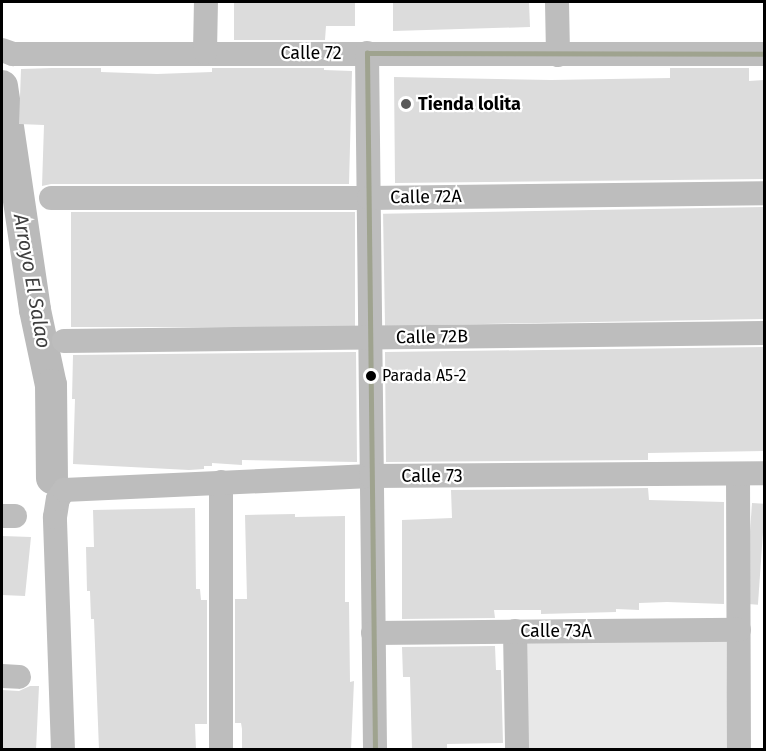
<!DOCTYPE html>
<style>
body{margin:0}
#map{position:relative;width:766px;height:751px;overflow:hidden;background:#fff;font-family:"Fira Sans",sans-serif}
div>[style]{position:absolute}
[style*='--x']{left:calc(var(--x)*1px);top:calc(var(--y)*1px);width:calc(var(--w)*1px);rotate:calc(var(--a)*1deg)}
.green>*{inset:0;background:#e8e8e8;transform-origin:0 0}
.canal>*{height:32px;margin:-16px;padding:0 16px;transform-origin:16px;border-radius:16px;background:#bababa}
.building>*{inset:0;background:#dcdcdc;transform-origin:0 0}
.street>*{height:24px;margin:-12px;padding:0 12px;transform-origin:12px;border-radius:12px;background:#bdbdbd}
.bus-1>*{height:4.5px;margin:-2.25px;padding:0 2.25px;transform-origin:2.25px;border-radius:2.25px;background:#9fa38f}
.dots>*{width:16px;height:16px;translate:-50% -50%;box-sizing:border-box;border:3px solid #fff;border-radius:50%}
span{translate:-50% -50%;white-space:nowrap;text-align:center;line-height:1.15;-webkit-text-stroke:4.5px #fff;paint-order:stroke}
.bus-label{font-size:16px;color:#000}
.left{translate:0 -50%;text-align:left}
.street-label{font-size:18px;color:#000}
.poi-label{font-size:18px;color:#000;font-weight:700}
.water-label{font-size:20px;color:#3e3e3e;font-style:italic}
.frame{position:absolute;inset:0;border:3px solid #000;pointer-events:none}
</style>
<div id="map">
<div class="green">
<i style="left:726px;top:637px;width:112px;height:202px;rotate:89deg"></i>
</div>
<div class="canal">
<i style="--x:2;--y:86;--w:226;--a:81.6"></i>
<i style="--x:35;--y:310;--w:77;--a:78"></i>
<i style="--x:51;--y:385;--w:93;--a:89.4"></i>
</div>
<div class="building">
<i style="clip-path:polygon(234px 2px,355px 2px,355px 26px,326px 26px,325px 40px,234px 40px)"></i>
<i style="clip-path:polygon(393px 2px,529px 2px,530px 27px,393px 31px)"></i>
<i style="clip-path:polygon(52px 68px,101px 68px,101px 72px,157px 74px,212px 72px,212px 68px,324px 68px,324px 70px,352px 71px,349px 184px,51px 184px,42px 186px,44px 125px,19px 124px,21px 69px)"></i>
<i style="clip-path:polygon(670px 68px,749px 68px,749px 81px,765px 80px,765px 179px,395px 183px,394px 77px,551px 80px,670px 78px)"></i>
<i style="left:764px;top:207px;width:112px;height:381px;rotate:89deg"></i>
<i style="left:71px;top:212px;width:284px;height:115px"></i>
<i style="clip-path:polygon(765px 347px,765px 451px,648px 453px,648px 460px,386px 462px,385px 352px)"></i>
<i style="clip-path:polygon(356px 352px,357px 462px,242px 460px,242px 465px,212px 463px,212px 466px,204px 466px,204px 469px,189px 470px,73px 464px,75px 399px,72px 399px,73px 355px)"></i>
<i style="clip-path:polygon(648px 488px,649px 500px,724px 502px,724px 604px,667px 602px,639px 603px,639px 610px,616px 609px,616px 612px,541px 614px,541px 610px,494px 610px,495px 618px,402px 619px,402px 520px,452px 518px,451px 490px)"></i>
<i style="left:752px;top:503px;width:13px;height:101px;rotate:4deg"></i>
<i style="clip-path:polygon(195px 508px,196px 589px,200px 589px,201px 600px,207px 600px,207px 724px,195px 724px,196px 750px,99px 750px,94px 619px,91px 619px,90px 591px,87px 591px,86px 547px,94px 547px,93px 510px)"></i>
<i style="clip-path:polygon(295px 514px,295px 517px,345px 516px,345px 602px,349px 602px,350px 682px,354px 681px,351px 750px,242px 750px,242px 729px,241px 723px,235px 723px,235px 599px,247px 599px,245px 515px)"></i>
<i style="clip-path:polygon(2px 536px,31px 537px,25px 596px,2px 595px)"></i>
<i style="clip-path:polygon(495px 646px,496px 670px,501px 670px,503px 743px,447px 744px,447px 750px,412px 750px,410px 677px,403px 677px,402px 647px)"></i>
<i style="clip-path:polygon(30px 686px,39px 686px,36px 750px,2px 750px,2px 690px,19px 691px)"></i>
</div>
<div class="street">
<i style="--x:557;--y:2;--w:53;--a:88.9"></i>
<i style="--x:2;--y:50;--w:12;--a:20"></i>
<i style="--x:13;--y:54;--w:751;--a:0"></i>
<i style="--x:205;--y:52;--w:50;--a:-88.9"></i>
<i style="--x:367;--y:53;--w:697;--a:89.34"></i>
<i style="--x:51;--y:198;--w:318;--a:0"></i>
<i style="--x:369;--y:198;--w:395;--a:-0.7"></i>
<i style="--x:64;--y:341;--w:700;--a:-0.65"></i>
<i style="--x:738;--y:474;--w:276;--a:89.8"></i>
<i style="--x:221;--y:482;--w:268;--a:90"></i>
<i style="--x:2;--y:516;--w:13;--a:0"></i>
<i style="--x:515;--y:631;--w:119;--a:89"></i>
<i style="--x:373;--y:633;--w:366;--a:-0.5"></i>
<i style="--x:2;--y:676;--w:17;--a:3"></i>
<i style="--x:63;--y:750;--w:233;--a:-92"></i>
<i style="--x:55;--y:517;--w:18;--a:-81"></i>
<i style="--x:58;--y:499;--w:11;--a:-56"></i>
<i style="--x:64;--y:490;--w:307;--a:-2.6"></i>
<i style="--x:371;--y:476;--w:393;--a:-0.4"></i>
</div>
<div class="bus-1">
<i style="--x:375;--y:750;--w:697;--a:-90.66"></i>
<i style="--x:367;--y:53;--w:397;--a:0.1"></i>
</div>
<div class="dots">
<i style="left:406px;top:104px;background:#595959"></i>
<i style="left:371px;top:376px;background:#000"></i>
</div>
<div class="bus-label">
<span class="left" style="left:382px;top:376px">Parada A5-2</span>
</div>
<div class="street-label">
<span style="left:311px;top:53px">Calle 72</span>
<span style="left:426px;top:197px;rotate:-1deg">Calle 72A</span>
<span style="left:432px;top:337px;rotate:-1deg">Calle 72B</span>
<span style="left:432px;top:476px">Calle 73</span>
<span style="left:556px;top:631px">Calle 73A</span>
</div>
<div class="poi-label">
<span class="left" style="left:418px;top:104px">Tienda lolita</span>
</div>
<div class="water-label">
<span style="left:32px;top:281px;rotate:80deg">Arroyo El Salao</span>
</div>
<div class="frame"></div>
</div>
